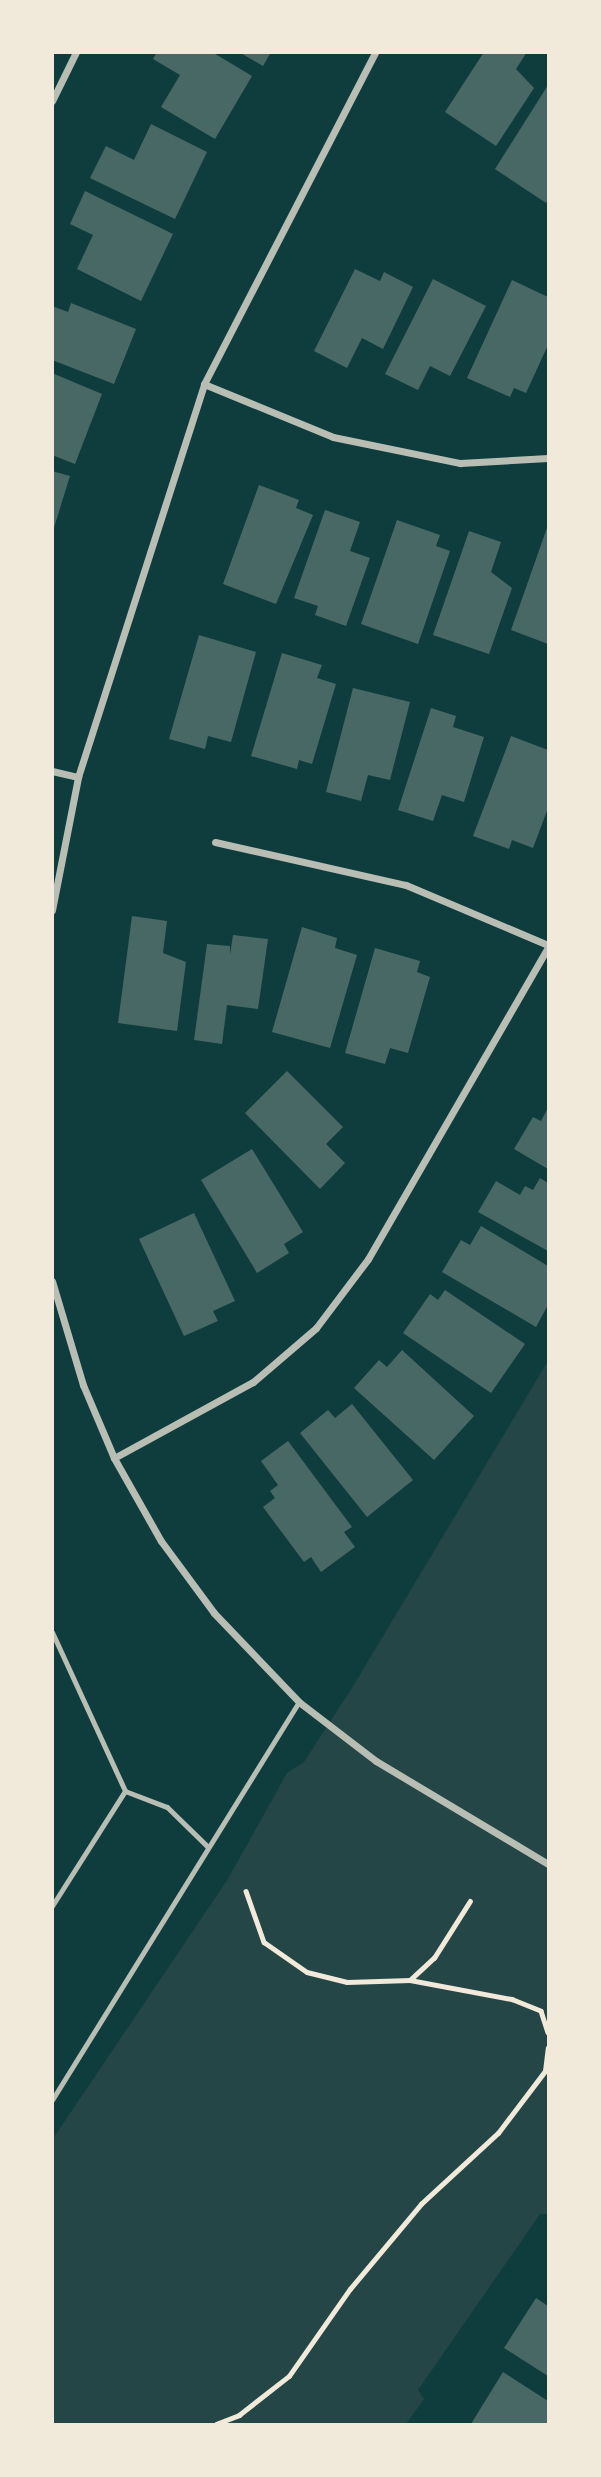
<!DOCTYPE html>
<style>
body{margin:0}
#map{position:relative;width:601px;height:2477px;overflow:hidden;background:#0f3d3e;font-family:Cabin,sans-serif}
div>[style]{position:absolute}
[style*='--x']{left:calc(var(--x)*1px);top:calc(var(--y)*1px);width:calc(var(--w)*1px);rotate:calc(var(--a)*1deg)}
.green>*{inset:0;background:#244646}
.building>*{inset:0;background:#486865}
.path>*{height:4.5px;margin:-2.25px;padding:0 2.25px;transform-origin:2.25px;border-radius:2.25px;background:#f1e9da}
.service>*{height:5px;margin:-2.5px;padding:0 2.5px;transform-origin:2.5px;border-radius:2.5px;background:#b8beb3}
.minor>*{height:7px;margin:-3.5px;padding:0 3.5px;transform-origin:3.5px;border-radius:3.5px;background:#b8beb3}
span{translate:-50% -50%;white-space:nowrap;text-align:center;line-height:1.15;-webkit-text-stroke:5px #f1e9da;paint-order:stroke}
.frame{position:absolute;inset:0;border:54px solid #f1e9da;pointer-events:none}
</style>
<div id="map">
<div class="green">
<i style="clip-path:polygon(548px 1361px,548px 2214px,540px 2214px,418px 2390px,424px 2399px,406px 2424px,53px 2424px,52px 2140px,228px 1879px,287px 1773px,304px 1762px,352px 1688px)"></i>
</div>
<div class="building">
<i style="clip-path:polygon(157px 52px,212px 52px,252px 76px,215px 139px,161px 107px,180px 75px,153px 59px)"></i>
<i style="clip-path:polygon(239px 52px,271px 52px,263px 66px)"></i>
<i style="clip-path:polygon(484px 52px,527px 52px,516px 69px,534px 88px,496px 146px,445px 112px)"></i>
<i style="clip-path:polygon(548px 85px,548px 198px,546px 203px,495px 169px)"></i>
<i style="clip-path:polygon(151px 124px,207px 152px,175px 219px,90px 178px,106px 146px,134px 160px)"></i>
<i style="clip-path:polygon(85px 191px,173px 234px,141px 301px,77px 269px,93px 235px,70px 224px)"></i>
<i style="clip-path:polygon(355px 269px,380px 281px,384px 272px,413px 287px,383px 349px,362px 338px,347px 368px,314px 351px)"></i>
<i style="clip-path:polygon(433px 279px,486px 306px,450px 376px,430px 366px,418px 390px,385px 374px)"></i>
<i style="clip-path:polygon(512px 280px,548px 297px,548px 345px,526px 393px,514px 388px,510px 397px,467px 378px)"></i>
<i style="clip-path:polygon(71px 303px,136px 329px,114px 384px,52px 360px,52px 306px,68px 312px)"></i>
<i style="clip-path:polygon(52px 373px,102px 394px,75px 464px,52px 455px)"></i>
<i style="clip-path:polygon(52px 471px,70px 476px,53px 531px,52px 531px)"></i>
<i style="clip-path:polygon(259px 485px,299px 500px,296px 508px,313px 515px,276px 604px,223px 584px)"></i>
<i style="clip-path:polygon(325px 510px,360px 522px,350px 551px,370px 558px,346px 626px,315px 615px,318px 606px,294px 598px)"></i>
<i style="clip-path:polygon(397px 520px,440px 535px,436px 546px,450px 551px,418px 644px,361px 624px)"></i>
<i style="clip-path:polygon(548px 525px,548px 644px,511px 630px)"></i>
<i style="clip-path:polygon(469px 531px,501px 542px,491px 572px,512px 588px,489px 654px,433px 635px)"></i>
<i style="clip-path:polygon(199px 635px,256px 652px,231px 742px,208px 736px,205px 749px,169px 739px)"></i>
<i style="clip-path:polygon(282px 653px,322px 665px,317px 678px,336px 684px,312px 764px,299px 760px,297px 769px,251px 756px)"></i>
<i style="clip-path:polygon(353px 688px,410px 702px,390px 780px,368px 775px,361px 801px,326px 792px)"></i>
<i style="clip-path:polygon(431px 708px,456px 716px,453px 727px,484px 737px,464px 802px,442px 795px,433px 821px,398px 810px)"></i>
<i style="clip-path:polygon(511px 736px,548px 750px,548px 808px,533px 848px,512px 840px,509px 849px,473px 836px)"></i>
<i style="clip-path:polygon(132px 916px,167px 921px,163px 953px,186px 962px,177px 1031px,118px 1023px)"></i>
<i style="clip-path:polygon(302px 927px,337px 938px,335px 948px,357px 955px,330px 1048px,272px 1032px)"></i>
<i style="clip-path:polygon(233px 935px,268px 939px,258px 1009px,227px 1005px,222px 1044px,194px 1040px,207px 944px,230px 946px,230px 955px)"></i>
<i style="clip-path:polygon(375px 948px,420px 961px,417px 972px,430px 977px,408px 1053px,390px 1048px,385px 1064px,345px 1053px)"></i>
<i style="clip-path:polygon(287px 1071px,343px 1127px,326px 1144px,345px 1163px,320px 1189px,245px 1113px)"></i>
<i style="clip-path:polygon(548px 1108px,548px 1169px,514px 1149px,533px 1117px,541px 1121px)"></i>
<i style="clip-path:polygon(252px 1149px,303px 1232px,284px 1244px,289px 1253px,257px 1273px,201px 1180px)"></i>
<i style="clip-path:polygon(540px 1178px,548px 1183px,548px 1251px,478px 1212px,496px 1181px,520px 1195px,525px 1186px,533px 1190px)"></i>
<i style="clip-path:polygon(194px 1213px,235px 1301px,213px 1311px,218px 1321px,184px 1336px,139px 1239px)"></i>
<i style="clip-path:polygon(481px 1226px,548px 1266px,548px 1305px,536px 1327px,442px 1272px,461px 1240px,470px 1245px)"></i>
<i style="clip-path:polygon(445px 1290px,525px 1344px,491px 1393px,403px 1333px,430px 1294px,438px 1300px)"></i>
<i style="clip-path:polygon(402px 1350px,474px 1416px,434px 1460px,354px 1388px,379px 1360px,387px 1367px)"></i>
<i style="clip-path:polygon(352px 1404px,413px 1480px,367px 1517px,300px 1433px,328px 1410px,335px 1418px)"></i>
<i style="clip-path:polygon(288px 1441px,352px 1527px,344px 1532px,355px 1547px,321px 1572px,311px 1557px,304px 1562px,263px 1507px,275px 1498px,270px 1491px,278px 1485px,261px 1461px)"></i>
<i style="clip-path:polygon(536px 2298px,548px 2306px,548px 2376px,504px 2348px)"></i>
<i style="clip-path:polygon(503px 2372px,548px 2401px,548px 2424px,471px 2424px)"></i>
</div>
<div class="path">
<i style="--x:246;--y:1891;--w:54;--a:70.6"></i>
<i style="--x:264;--y:1942;--w:52;--a:34.9"></i>
<i style="--x:307;--y:1972;--w:41;--a:14"></i>
<i style="--x:347;--y:1982;--w:63;--a:-1.8"></i>
<i style="--x:410;--y:1980;--w:104;--a:10.6"></i>
<i style="--x:512;--y:1999;--w:31;--a:22"></i>
<i style="--x:541;--y:2011;--w:22;--a:72"></i>
<i style="--x:410;--y:1980;--w:33;--a:-43"></i>
<i style="--x:434;--y:1958;--w:67;--a:-57.7"></i>
<i style="--x:216;--y:2424;--w:25;--a:-21"></i>
<i style="--x:239;--y:2415;--w:63;--a:-38"></i>
<i style="--x:289;--y:2376;--w:106;--a:-55"></i>
<i style="--x:350;--y:2289;--w:111;--a:-50.1"></i>
<i style="--x:421;--y:2204;--w:105;--a:-42.7"></i>
<i style="--x:498;--y:2133;--w:78;--a:-52.8"></i>
<i style="--x:545;--y:2071;--w:23;--a:-83"></i>
</div>
<div class="service">
<i style="--x:52;--y:1632;--w:175;--a:65.3"></i>
<i style="--x:125;--y:1791;--w:45;--a:20.9"></i>
<i style="--x:167;--y:1807;--w:56;--a:44.3"></i>
<i style="--x:52;--y:1906;--w:136;--a:-57.6"></i>
<i style="--x:52;--y:2100;--w:468;--a:-58.2"></i>
</div>
<div class="minor">
<i style="--x:52;--y:101;--w:55;--a:-63.9"></i>
<i style="--x:204;--y:384;--w:139;--a:22.3"></i>
<i style="--x:333;--y:437;--w:130;--a:11.6"></i>
<i style="--x:460;--y:463;--w:88;--a:-3.3"></i>
<i style="--x:52;--y:771;--w:27;--a:13"></i>
<i style="--x:215;--y:842;--w:196;--a:12.7"></i>
<i style="--x:406;--y:885;--w:154;--a:22.9"></i>
<i style="--x:52;--y:910;--w:136;--a:-78.9"></i>
<i style="--x:78;--y:777;--w:413;--a:-72.2"></i>
<i style="--x:204;--y:384;--w:373;--a:-62.7"></i>
<i style="--x:52;--y:1281;--w:109;--a:73.4"></i>
<i style="--x:83;--y:1385;--w:79;--a:67"></i>
<i style="--x:114;--y:1458;--w:95;--a:60.5"></i>
<i style="--x:161;--y:1541;--w:89;--a:53.6"></i>
<i style="--x:214;--y:1613;--w:123;--a:46.3"></i>
<i style="--x:299;--y:1702;--w:97;--a:37.5"></i>
<i style="--x:376;--y:1761;--w:200;--a:30.9"></i>
<i style="--x:114;--y:1458;--w:158;--a:-28.7"></i>
<i style="--x:253;--y:1382;--w:83;--a:-40.6"></i>
<i style="--x:316;--y:1328;--w:86;--a:-53"></i>
<i style="--x:368;--y:1259;--w:360;--a:-60"></i>
</div>
<div class="frame"></div>
</div>
